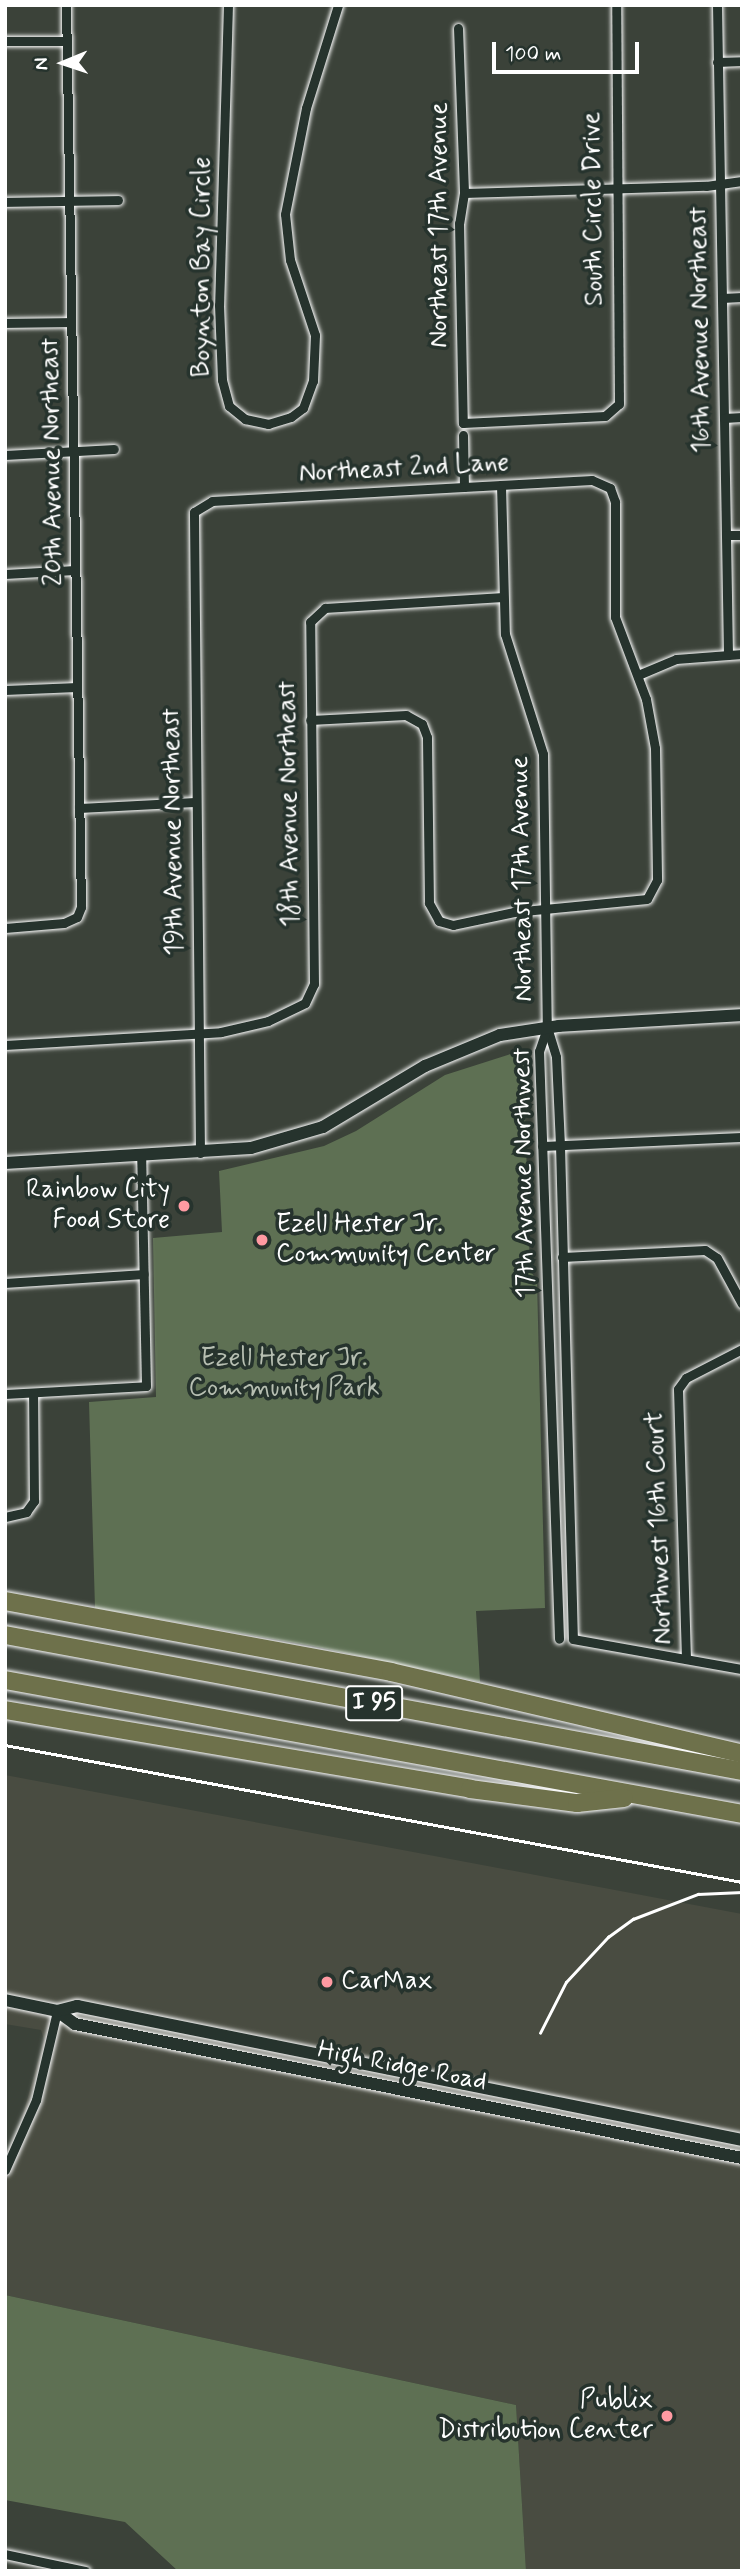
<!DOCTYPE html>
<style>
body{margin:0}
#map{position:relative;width:747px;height:2576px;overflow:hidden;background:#3b4239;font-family:Mynerve,sans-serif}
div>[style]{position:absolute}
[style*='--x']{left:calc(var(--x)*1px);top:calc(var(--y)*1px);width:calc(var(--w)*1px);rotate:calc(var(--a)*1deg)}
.built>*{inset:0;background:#494c41}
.green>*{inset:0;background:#5e7053}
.roads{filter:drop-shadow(0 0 2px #fff) drop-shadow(0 0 2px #fff)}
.minor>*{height:9px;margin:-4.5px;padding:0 4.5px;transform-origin:4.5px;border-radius:4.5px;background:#26332d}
.tertiary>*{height:12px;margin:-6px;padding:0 6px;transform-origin:6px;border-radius:6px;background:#26332d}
.motorway>*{height:18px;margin:-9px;padding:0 9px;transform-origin:9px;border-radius:9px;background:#6e714b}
.rail>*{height:2.5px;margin:-1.25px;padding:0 1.25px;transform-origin:1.25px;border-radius:1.25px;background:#fff}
.dots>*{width:19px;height:19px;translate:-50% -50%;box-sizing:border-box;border:4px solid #26332d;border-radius:50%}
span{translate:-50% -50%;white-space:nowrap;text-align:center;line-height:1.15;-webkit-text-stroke:7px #26332d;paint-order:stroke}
.shield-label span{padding:2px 5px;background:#26332d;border:2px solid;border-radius:5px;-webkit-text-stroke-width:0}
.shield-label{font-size:24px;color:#fff;font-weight:700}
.street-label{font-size:26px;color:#fff}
.poi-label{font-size:26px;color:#fff}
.right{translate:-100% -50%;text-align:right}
.left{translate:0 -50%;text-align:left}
.park-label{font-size:26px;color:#b7bfb2}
.frame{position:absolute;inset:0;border:7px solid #fff;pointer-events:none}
.north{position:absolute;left:28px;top:28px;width:70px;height:70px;-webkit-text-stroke:5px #26332d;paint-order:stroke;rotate:268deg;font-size:19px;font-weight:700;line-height:28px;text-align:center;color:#fff}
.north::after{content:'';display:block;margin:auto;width:24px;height:32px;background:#fff;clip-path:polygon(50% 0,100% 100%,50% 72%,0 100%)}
.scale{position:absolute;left:492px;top:42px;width:147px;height:32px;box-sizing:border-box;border:4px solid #fff;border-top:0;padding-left:9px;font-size:21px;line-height:24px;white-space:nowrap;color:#fff;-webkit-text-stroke:5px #26332d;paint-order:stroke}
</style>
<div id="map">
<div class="built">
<i style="clip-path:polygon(5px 1775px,742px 1914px,742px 2571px,526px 2571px,516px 2405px,5px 2295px,5px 2155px,19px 2128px,44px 2040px,41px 2030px,5px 2024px)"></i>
</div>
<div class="green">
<i style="clip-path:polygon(523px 1050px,530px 1270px,537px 1281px,545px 1608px,476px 1611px,480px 1682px,313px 1646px,95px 1608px,89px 1402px,156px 1397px,153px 1238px,222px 1232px,219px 1171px,324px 1146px,356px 1131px,445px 1075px)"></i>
<i style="clip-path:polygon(5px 2295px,516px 2405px,526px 2571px,178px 2571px,125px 2522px,5px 2500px)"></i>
</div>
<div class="roads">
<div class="minor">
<i style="--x:228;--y:5;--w:300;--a:91.7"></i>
<i style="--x:219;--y:305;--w:75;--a:87.7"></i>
<i style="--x:222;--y:380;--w:27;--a:75"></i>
<i style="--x:229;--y:406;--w:21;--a:39"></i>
<i style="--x:245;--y:419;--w:24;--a:12"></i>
<i style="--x:268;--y:424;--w:24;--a:-17"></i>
<i style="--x:291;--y:417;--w:15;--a:-37"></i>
<i style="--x:303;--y:408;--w:29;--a:-70"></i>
<i style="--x:313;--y:381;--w:46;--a:-87.5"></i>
<i style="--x:315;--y:335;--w:79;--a:-108.4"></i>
<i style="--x:290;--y:260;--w:46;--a:-96.2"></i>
<i style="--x:285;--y:214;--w:108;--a:-78.8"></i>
<i style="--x:306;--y:108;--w:108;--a:-72.7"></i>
<i style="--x:717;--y:5;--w:650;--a:89.03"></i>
<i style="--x:458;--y:28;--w:165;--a:87.9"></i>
<i style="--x:464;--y:193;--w:30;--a:99"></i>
<i style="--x:459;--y:223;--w:200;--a:88.9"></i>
<i style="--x:463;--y:423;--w:142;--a:-2.8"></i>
<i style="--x:605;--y:416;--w:18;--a:-41"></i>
<i style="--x:619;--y:404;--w:399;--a:-90.4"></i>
<i style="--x:5;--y:41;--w:62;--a:0"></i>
<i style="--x:717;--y:62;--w:25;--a:-2"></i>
<i style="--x:464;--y:193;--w:242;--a:-1.7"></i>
<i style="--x:706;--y:186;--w:36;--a:-8"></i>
<i style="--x:5;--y:202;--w:113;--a:-1"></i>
<i style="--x:722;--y:298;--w:20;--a:-3"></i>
<i style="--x:5;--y:323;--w:66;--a:-0.9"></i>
<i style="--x:724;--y:418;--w:18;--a:-3"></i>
<i style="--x:463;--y:435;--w:52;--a:88.9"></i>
<i style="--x:5;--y:455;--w:109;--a:-3.2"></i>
<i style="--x:501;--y:485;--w:149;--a:88.5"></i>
<i style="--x:505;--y:634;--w:126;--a:72.4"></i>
<i style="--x:543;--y:754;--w:273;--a:89.2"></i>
<i style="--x:547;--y:1027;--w:31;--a:73"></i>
<i style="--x:556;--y:1057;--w:88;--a:87.4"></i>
<i style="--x:560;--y:1145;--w:494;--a:88.5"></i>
<i style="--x:573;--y:1639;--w:172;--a:10.1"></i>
<i style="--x:726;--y:535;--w:16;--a:0"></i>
<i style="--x:5;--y:574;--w:70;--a:-3.3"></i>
<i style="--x:638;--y:675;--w:41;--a:-22.8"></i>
<i style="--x:676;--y:659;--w:66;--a:-4.3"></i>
<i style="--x:5;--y:690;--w:72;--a:-2.4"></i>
<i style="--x:79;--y:808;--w:116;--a:-3"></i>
<i style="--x:5;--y:928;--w:59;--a:-4.8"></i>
<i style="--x:64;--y:923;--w:14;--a:-25"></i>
<i style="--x:77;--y:917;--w:11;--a:-68"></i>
<i style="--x:81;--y:907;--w:902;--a:-90.95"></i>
<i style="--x:547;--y:1028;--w:24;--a:109"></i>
<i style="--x:539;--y:1051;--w:588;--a:88.05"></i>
<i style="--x:5;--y:1045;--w:216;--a:-3.4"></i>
<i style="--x:221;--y:1032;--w:48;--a:-13.2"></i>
<i style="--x:268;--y:1021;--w:41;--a:-25.9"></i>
<i style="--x:305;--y:1003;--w:21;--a:-65"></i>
<i style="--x:314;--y:984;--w:362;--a:-90.6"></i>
<i style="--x:310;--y:622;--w:21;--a:-43"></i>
<i style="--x:325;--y:608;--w:178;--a:-3.5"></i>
<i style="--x:542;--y:1146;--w:200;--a:-2.6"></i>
<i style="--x:200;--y:1153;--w:641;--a:-90.54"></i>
<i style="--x:194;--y:512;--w:21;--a:-31"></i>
<i style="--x:212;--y:501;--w:252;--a:-3.2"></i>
<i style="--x:464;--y:487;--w:128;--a:-3.1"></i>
<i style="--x:592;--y:480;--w:20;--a:24"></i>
<i style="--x:610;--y:488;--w:15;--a:70"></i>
<i style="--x:615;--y:502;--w:115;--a:90"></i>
<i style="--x:615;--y:617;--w:88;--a:69.3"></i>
<i style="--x:646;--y:699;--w:50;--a:79.6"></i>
<i style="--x:655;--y:748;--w:132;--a:89.1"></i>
<i style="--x:657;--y:880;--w:21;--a:118"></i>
<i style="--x:647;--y:899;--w:134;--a:174.4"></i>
<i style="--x:514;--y:912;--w:62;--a:168"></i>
<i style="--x:453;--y:925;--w:15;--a:-164"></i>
<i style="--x:439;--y:921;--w:21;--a:-119"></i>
<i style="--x:429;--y:903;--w:166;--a:-90.7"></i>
<i style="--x:427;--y:737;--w:14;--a:-111"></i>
<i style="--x:422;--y:724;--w:18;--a:-151"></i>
<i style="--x:406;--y:715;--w:96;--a:177"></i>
<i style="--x:562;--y:1257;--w:143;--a:-2.8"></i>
<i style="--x:705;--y:1250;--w:14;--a:34"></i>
<i style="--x:717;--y:1258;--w:52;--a:61.5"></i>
<i style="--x:5;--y:1283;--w:139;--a:-3.7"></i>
<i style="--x:5;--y:1394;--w:141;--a:-3.2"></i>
<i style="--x:146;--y:1386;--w:230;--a:-91.2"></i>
<i style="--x:5;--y:1517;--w:22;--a:-13"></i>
<i style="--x:26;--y:1512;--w:14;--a:-54"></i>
<i style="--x:34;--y:1501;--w:108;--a:-90.5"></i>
<i style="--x:686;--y:1659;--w:270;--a:-91.7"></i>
<i style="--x:678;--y:1389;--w:14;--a:-54"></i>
<i style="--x:686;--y:1378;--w:63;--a:-27.4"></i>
<i style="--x:5;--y:2170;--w:77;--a:-66.1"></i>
<i style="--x:36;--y:2100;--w:91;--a:-76.7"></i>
<i style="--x:5;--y:2554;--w:82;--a:12"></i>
</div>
<div class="tertiary">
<i style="--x:5;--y:1163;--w:246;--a:-3.5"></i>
<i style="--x:251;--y:1148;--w:75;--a:-16.3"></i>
<i style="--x:323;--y:1127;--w:119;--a:-30.9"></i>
<i style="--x:425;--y:1066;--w:81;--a:-22.5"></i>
<i style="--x:500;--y:1035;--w:60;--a:-8.7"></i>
<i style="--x:559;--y:1026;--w:183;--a:-3.4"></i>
<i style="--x:5;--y:2000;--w:53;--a:11.9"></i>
<i style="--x:57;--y:2011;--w:22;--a:36"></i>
<i style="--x:75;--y:2024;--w:680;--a:11.36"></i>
<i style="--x:57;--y:2011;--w:21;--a:-14"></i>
<i style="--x:77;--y:2006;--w:678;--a:11.39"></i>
</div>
<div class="motorway">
<i style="--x:5;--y:1601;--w:392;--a:10.4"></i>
<i style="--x:391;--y:1672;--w:360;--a:13.1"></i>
<i style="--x:5;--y:1635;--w:749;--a:10.46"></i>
<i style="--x:5;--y:1680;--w:749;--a:10.3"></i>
<i style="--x:5;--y:1710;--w:472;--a:9.6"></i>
<i style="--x:470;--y:1789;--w:108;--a:7.5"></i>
<i style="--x:577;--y:1803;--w:47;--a:-6.1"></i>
</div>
</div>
<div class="rail">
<i style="--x:5;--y:1745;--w:750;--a:10.53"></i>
<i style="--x:540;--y:2033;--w:57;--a:-63"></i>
<i style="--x:566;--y:1982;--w:62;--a:-47"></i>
<i style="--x:608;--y:1937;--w:31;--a:-36"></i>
<i style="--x:633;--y:1919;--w:70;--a:-21"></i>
<i style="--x:698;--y:1894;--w:44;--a:-2.6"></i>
</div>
<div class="dots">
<i style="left:184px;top:1206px;background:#ff9aa2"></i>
<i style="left:262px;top:1240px;background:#ff9aa2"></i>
<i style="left:327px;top:1982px;background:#ff9aa2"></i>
<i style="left:667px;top:2416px;background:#ff9aa2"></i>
</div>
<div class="shield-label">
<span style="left:374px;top:1703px">I 95</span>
</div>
<div class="street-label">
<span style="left:594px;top:209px;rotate:-91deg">South Circle Drive</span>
<span style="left:440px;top:225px;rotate:-90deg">Northeast 17th Avenue</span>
<span style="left:203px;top:267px;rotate:-90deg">Boynton Bay Circle</span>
<span style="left:701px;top:330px;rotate:-91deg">16th Avenue Northeast</span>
<span style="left:53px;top:462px;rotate:-91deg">20th Avenue Northeast</span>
<span style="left:404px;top:469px;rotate:-3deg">Northeast 2nd Lane</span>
<span style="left:290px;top:804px;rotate:-91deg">18th Avenue Northeast</span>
<span style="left:174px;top:832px;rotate:-91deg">19th Avenue Northeast</span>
<span style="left:523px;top:879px;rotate:-91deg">Northeast 17th Avenue</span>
<span style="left:525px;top:1173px;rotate:-91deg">17th Avenue Northwest</span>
<span style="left:660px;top:1528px;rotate:-92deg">Northwest 16th Court</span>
<span style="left:402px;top:2067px;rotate:11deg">High Ridge Road</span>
</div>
<div class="poi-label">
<span class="right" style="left:170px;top:1206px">Rainbow City<br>Food Store</span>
<span class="left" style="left:276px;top:1240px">Ezell Hester Jr.<br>Community Center</span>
<span class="left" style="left:341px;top:1982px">CarMax</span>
<span class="right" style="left:653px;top:2416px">Publix<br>Distribution Center</span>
</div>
<div class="park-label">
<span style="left:284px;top:1374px">Ezell Hester Jr.<br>Community Park</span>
</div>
<div class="frame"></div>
<div class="north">N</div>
<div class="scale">100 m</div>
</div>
